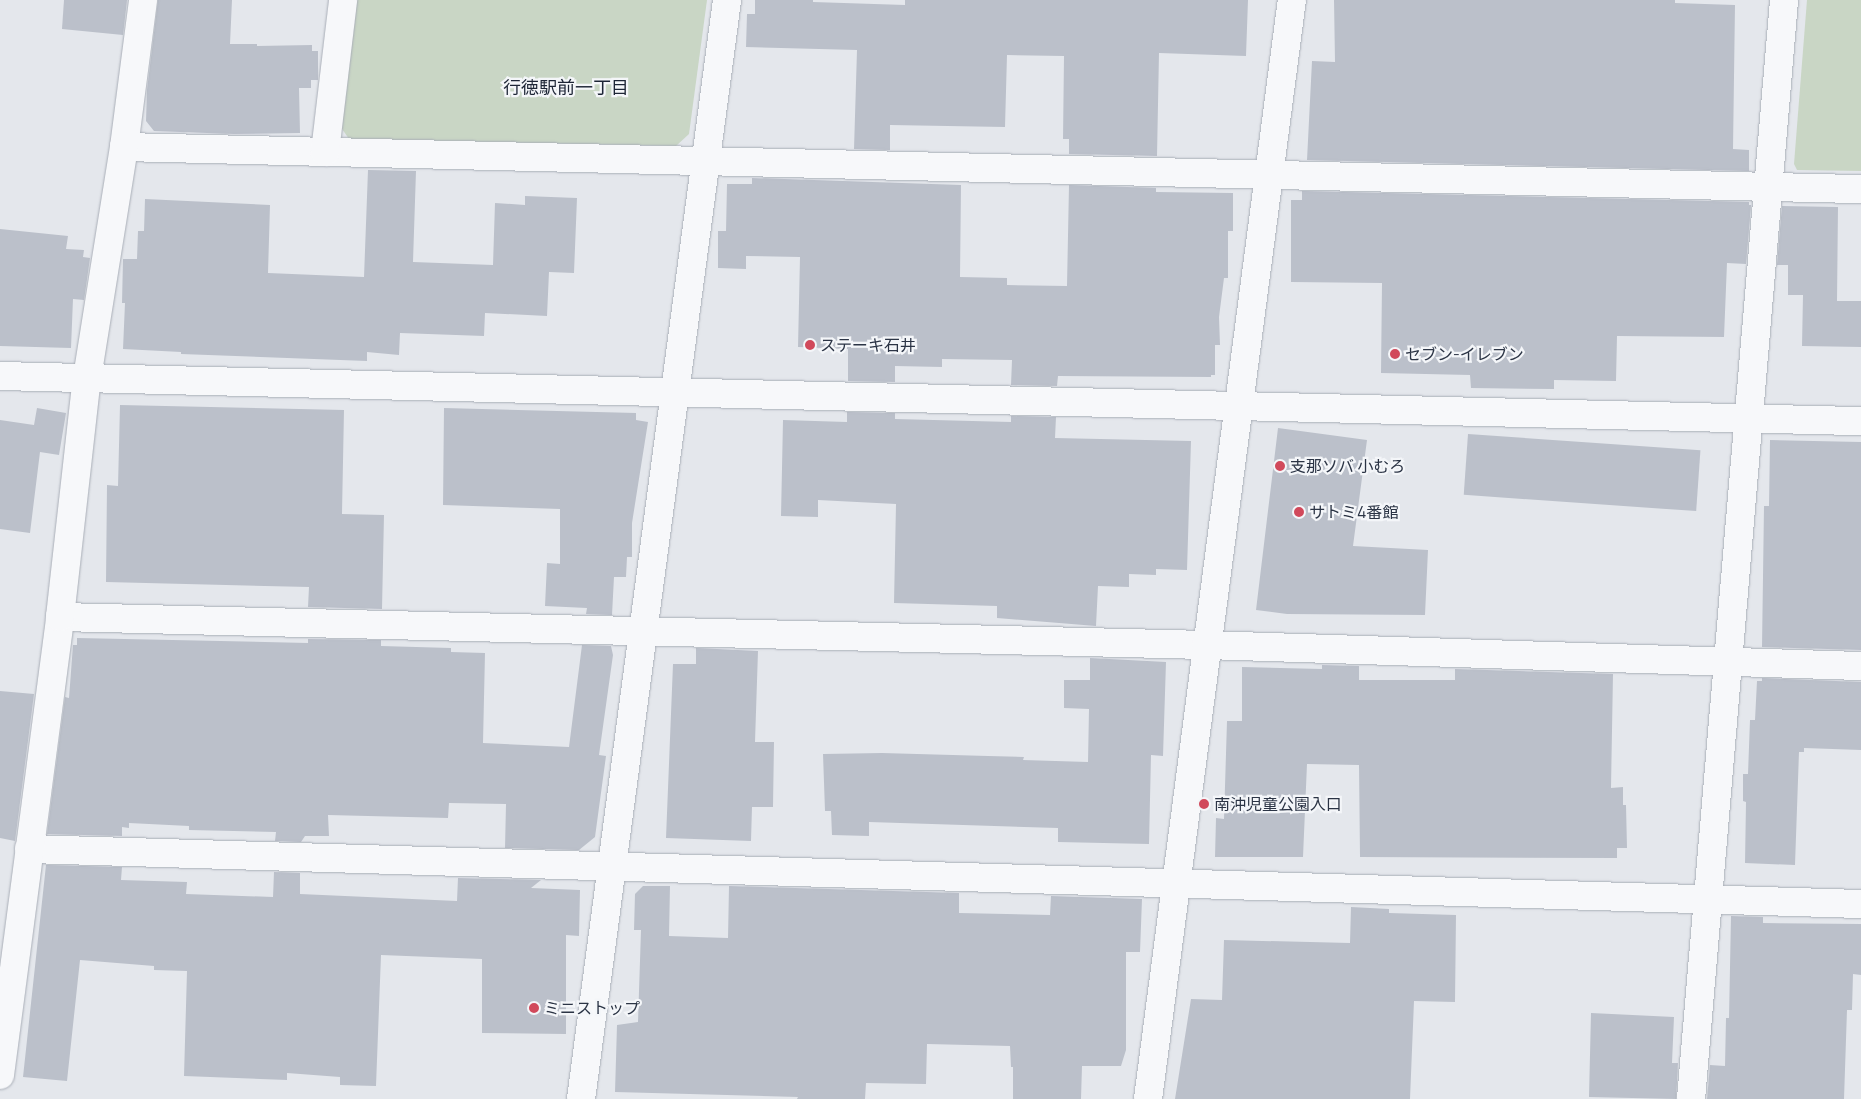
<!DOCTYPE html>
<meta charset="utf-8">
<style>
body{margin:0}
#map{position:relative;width:1861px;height:1099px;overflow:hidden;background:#e4e7ec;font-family:Manrope,"Noto Sans JP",sans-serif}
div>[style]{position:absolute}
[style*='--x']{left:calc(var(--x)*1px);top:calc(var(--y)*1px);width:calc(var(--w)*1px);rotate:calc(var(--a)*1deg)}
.green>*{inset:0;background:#c9d6c5}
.building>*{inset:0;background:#bbc0ca;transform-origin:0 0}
.roads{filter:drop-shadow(0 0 1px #a9aeb7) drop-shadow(0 0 1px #a9aeb7)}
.minor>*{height:28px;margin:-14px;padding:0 14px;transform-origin:14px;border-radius:14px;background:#f7f8fa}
.tertiary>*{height:28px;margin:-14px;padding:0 14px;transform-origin:14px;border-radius:14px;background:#f7f8fa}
.dots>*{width:14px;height:14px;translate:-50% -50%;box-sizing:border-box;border:2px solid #f4f6f9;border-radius:50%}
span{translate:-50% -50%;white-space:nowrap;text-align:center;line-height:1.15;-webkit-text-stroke:4.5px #f4f6f9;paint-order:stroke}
.poi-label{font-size:16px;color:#2b3445}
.left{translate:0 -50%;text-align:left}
.neighbourhood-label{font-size:18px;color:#1d2536}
</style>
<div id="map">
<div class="green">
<i style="clip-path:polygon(355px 0,707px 0,689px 134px,676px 146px,349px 139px,338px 123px)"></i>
<i style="clip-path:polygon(1807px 0,1861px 0,1861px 171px,1797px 170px,1794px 164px)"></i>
</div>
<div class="building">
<i style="clip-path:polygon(64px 0,127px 0,123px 35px,62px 29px)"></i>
<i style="clip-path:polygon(158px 0,232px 0,230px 44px,257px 44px,257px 46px,312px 45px,312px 51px,318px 51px,318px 80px,311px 80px,311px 88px,299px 88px,300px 133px,234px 134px,154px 131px,146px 121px,147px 90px)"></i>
<i style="clip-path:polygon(755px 0,813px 0,813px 2px,905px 5px,905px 0,1248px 0,1246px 56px,1159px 53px,1157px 156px,1069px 154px,1069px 139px,1063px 139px,1064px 56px,1007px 55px,1005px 127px,890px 125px,890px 150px,854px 149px,857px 50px,746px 47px,747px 14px,755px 14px)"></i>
<i style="clip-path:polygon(1334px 0,1675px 0,1675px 3px,1735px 5px,1733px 149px,1749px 150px,1749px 171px,1307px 160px,1312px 61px,1335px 62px)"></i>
<i style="clip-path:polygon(368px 170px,416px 171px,413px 262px,493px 265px,495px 203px,525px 205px,525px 196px,577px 198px,574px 273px,549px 272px,547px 316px,485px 313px,484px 336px,400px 333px,399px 355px,367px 352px,367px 361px,181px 354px,181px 352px,123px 349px,125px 303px,122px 303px,123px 259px,137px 259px,138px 231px,144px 231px,145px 199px,270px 205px,268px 273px,364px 277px)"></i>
<i style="clip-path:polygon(752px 178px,961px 185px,960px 277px,1007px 278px,1007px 285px,1067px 286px,1069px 185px,1156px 188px,1156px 192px,1233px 193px,1233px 231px,1228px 231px,1228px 278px,1224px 278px,1219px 317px,1220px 345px,1215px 345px,1215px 375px,1211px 375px,1211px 377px,1058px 376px,1057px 386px,1011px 385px,1012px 360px,942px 359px,942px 367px,895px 366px,895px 382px,848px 381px,848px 349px,798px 347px,800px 257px,746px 256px,746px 269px,718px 268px,718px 231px,726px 231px,727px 184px,752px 184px)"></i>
<i style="clip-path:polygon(1302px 191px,1749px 202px,1749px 205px,1751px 205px,1746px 264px,1727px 263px,1724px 337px,1617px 336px,1616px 381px,1554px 380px,1554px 389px,1471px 388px,1470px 375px,1381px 373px,1382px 283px,1291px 282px,1291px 200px,1302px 200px)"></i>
<i style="clip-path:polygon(1782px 206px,1838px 207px,1837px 301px,1861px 301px,1861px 347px,1802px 346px,1803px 295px,1788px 295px,1788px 265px,1777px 265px)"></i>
<i style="clip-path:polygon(0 229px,68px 236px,66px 249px,84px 250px,83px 257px,90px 258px,84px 300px,73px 299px,71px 348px,0 346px)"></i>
<i style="clip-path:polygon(120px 405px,344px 410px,342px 514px,384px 515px,382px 609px,308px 607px,309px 587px,106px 582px,107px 485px,118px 486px)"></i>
<i style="clip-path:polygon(37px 408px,66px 413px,59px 455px,40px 452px,30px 533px,0 529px,0 420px,34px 425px)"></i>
<i style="clip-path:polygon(444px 408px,636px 413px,636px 420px,648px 422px,632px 523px,632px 557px,627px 557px,626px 577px,614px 577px,612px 615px,586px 614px,587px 608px,545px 606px,547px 563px,560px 564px,560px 509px,443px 505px)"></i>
<i style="clip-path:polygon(847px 412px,895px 413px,895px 419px,1011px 422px,1011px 416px,1056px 417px,1055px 438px,1191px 441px,1187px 570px,1156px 569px,1156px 575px,1129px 574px,1129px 587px,1098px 586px,1096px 626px,997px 618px,997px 606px,894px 603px,896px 504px,818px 500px,818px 517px,781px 516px,783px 420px,847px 422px)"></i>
<i style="clip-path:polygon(1278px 428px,1367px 440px,1353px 546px,1428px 550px,1425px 615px,1287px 614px,1256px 610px)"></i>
<i style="left:1468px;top:434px;width:233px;height:61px;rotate:4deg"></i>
<i style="clip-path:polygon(1770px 440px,1861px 442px,1861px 650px,1762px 647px,1764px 506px,1769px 506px)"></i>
<i style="clip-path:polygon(77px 638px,308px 643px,308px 639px,381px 640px,381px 646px,451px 648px,451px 652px,485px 653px,483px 743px,569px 747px,582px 645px,611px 646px,613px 655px,599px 755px,606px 756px,595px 837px,579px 850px,505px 848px,506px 804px,449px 803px,448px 818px,328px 815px,329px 836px,305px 836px,301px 842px,275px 841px,276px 832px,189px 830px,189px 826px,129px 823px,129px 828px,122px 827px,122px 836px,47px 834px,65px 697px,69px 698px,73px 645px,77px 645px)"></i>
<i style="clip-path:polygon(696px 648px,758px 651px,755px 742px,774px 742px,773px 807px,752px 807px,751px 841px,666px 838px,673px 664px,696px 664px)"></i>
<i style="clip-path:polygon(1090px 658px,1166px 662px,1163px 756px,1151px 755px,1149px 844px,1058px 842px,1058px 828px,869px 822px,869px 836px,832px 835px,831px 811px,825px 811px,823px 754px,882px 753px,988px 756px,1024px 757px,1023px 760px,1088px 762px,1089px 709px,1064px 708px,1064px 680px,1090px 680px)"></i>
<i style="clip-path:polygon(1322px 665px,1359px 666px,1359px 680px,1455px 680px,1455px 669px,1613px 674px,1611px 788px,1623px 787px,1623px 805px,1626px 805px,1627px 848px,1617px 848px,1617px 858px,1360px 857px,1359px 765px,1307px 764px,1303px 857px,1215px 857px,1216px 818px,1224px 819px,1227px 721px,1242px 721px,1242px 667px,1322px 669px)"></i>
<i style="clip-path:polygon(1762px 678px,1861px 682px,1861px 750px,1804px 748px,1804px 752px,1799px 752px,1795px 865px,1745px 863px,1746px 802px,1743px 801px,1743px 774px,1748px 774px,1750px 720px,1755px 720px,1757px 681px,1762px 681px)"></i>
<i style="clip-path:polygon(0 691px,34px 694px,15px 841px,0 838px)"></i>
<i style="clip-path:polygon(46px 865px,122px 867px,121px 880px,187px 882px,186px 894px,273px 897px,274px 872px,300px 873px,300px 894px,457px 901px,458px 878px,541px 880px,531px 888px,580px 890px,579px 936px,566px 935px,566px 1034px,482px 1033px,482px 959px,381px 955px,376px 1086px,340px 1085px,340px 1077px,287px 1073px,287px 1080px,184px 1076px,187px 971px,154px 970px,154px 966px,80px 960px,67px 1081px,23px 1077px)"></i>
<i style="clip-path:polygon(643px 886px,670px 886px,669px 936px,728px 938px,729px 886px,959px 893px,959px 913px,1050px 915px,1051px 896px,1142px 899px,1140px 952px,1126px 952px,1126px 1050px,1121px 1066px,1082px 1066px,1081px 1099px,1013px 1099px,1013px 1067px,1011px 1067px,1010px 1046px,927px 1044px,926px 1084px,866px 1083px,865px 1099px,797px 1099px,798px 1097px,615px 1092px,617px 1025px,638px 1022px,641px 930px,634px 930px,635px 894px)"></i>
<i style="clip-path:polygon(1351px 907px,1389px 909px,1389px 913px,1456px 915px,1455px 1002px,1414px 1001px,1410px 1099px,1175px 1099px,1191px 999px,1222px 1000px,1224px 940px,1350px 943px)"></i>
<i style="clip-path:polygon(1731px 916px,1763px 917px,1763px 923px,1861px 924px,1861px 975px,1853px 974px,1852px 1010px,1847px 1010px,1844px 1099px,1707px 1099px,1710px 1065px,1725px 1066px,1726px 1018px,1729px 1018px)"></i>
<i style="clip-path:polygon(1591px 1013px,1674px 1017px,1672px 1063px,1678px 1063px,1676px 1099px,1589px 1097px)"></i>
</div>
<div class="roads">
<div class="minor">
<i style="--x:124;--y:147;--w:1738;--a:1.39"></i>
<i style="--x:325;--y:152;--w:153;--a:-83.2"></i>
<i style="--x:60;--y:617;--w:1146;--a:1.4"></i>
<i style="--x:1206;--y:645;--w:655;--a:1.84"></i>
<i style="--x:29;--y:849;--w:1833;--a:1.72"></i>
<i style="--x:0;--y:1075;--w:462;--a:-82.5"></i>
<i style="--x:60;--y:617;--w:241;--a:-83.6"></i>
<i style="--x:87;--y:378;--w:234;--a:-80.9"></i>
<i style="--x:124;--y:147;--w:148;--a:-82.6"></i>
<i style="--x:1691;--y:1099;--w:1103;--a:-85.16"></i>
</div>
<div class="tertiary">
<i style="--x:0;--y:376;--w:1862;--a:1.39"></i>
<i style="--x:581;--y:1099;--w:1109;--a:-82.43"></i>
<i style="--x:1148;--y:1099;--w:1108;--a:-82.54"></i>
</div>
</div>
<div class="dots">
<i style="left:810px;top:345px;background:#d1495b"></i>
<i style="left:1395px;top:354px;background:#d1495b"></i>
<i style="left:1280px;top:466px;background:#d1495b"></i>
<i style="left:1299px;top:512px;background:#d1495b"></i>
<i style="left:1204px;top:804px;background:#d1495b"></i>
<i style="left:534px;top:1008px;background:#d1495b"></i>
</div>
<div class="poi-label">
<span class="left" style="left:820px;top:345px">ステーキ石井</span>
<span class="left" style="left:1405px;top:354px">セブン-イレブン</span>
<span class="left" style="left:1290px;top:466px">支那ソバ 小むろ</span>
<span class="left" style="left:1309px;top:512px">サトミ4番館</span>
<span class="left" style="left:1214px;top:804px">南沖児童公園入口</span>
<span class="left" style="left:544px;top:1008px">ミニストップ</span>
</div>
<div class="neighbourhood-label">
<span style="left:566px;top:87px">行徳駅前一丁目</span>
</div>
</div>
